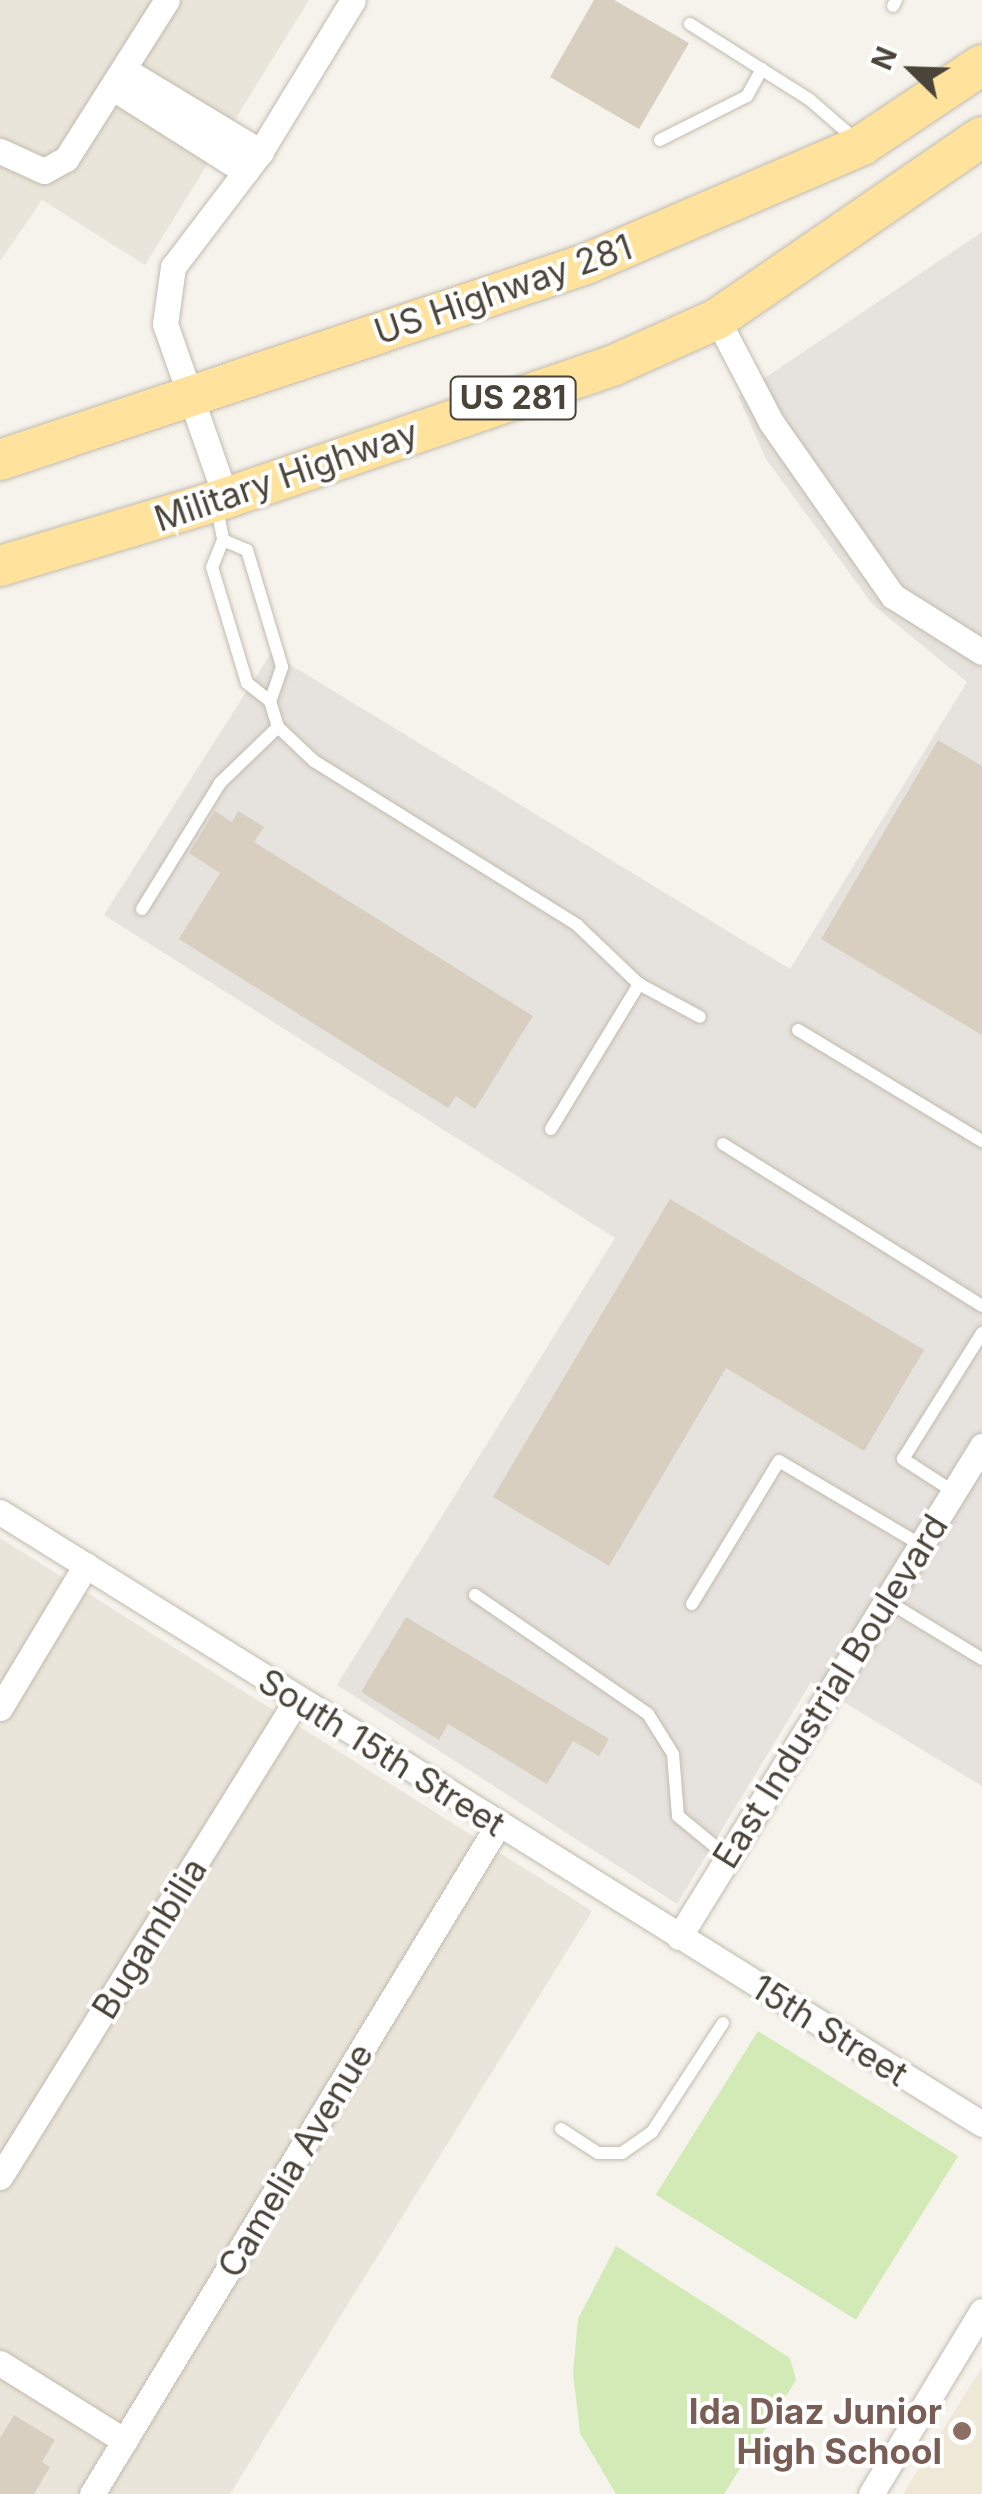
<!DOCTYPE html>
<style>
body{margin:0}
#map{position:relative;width:982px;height:2494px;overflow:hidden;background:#f6f3ec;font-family:Inter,sans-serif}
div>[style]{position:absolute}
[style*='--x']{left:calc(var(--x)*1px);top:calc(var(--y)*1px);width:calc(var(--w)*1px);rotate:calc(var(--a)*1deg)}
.residential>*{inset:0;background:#eae5da}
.industrial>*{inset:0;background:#e6e2dd}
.education>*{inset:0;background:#efe8d6}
.green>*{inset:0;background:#d2eab5;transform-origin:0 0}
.building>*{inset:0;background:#d8cfc1}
.roads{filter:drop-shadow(0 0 2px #c2bbae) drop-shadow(0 0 2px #c2bbae)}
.lane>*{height:12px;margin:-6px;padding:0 6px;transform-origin:6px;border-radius:6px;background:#fff}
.street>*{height:25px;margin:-12.5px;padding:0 12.5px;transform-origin:12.5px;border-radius:12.5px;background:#fff}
.primary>*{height:40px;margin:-20px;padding:0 20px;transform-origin:20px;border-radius:20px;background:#ffe39c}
.dots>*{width:28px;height:28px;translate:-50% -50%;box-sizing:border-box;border:5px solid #fff;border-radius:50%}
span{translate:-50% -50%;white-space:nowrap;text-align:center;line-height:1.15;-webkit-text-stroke:8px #fff;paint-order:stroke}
.shield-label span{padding:2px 8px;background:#fff;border:2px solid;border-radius:8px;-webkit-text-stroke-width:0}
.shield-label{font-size:32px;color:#4b4439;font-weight:700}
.street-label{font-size:35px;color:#4b4439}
.education-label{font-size:35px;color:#785e54;font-weight:700}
.right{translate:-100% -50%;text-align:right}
.north{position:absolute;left:862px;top:20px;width:100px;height:100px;-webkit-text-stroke:8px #fff;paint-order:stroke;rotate:293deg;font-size:28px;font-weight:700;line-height:40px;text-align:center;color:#4b4439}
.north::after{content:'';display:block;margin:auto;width:35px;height:45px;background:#4b4439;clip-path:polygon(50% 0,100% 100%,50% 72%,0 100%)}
</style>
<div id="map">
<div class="residential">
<i style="clip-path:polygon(0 0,309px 0,145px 265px,42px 200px,0 261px)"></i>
<i style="clip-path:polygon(0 1538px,592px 1911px,230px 2494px,0 2494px)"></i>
</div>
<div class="industrial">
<i style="clip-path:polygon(982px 232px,982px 1786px,811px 1682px,677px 1904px,337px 1685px,615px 1238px,104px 915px,271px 653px,790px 969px,967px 682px,873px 605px,766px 459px,738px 396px)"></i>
</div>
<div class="education">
<i style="clip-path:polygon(982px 2367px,982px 2494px,903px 2494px)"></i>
</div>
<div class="green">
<i style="left:758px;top:2031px;width:236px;height:193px;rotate:32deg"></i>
<i style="clip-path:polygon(616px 2246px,790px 2358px,796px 2380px,724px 2494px,616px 2494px,580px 2433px,573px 2373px,578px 2319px)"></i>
</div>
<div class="building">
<i style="clip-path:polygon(594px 0,614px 0,689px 43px,639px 129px,550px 77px)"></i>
<i style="clip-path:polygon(938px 740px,982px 766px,982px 1035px,821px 939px)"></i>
<i style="clip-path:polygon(215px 811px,232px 822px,238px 811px,264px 827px,254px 842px,533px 1016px,475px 1109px,456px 1096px,448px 1108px,179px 939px,220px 873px,189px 853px)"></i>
<i style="clip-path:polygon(670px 1199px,924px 1350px,864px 1451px,726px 1368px,609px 1566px,493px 1497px)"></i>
<i style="clip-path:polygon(406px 1617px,609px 1739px,599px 1756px,573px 1741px,547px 1784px,448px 1724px,439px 1740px,361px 1692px)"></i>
<i style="clip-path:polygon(14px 2415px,55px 2440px,42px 2462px,50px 2467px,34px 2494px,0 2494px,0 2438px)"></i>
</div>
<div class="roads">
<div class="lane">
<i style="--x:893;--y:6;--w:7;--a:-63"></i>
<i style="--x:690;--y:24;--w:142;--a:32.3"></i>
<i style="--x:810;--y:100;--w:61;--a:41"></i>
<i style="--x:660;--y:140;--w:97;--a:-26.8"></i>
<i style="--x:747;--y:96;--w:31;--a:-61"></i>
<i style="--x:217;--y:508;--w:33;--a:79"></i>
<i style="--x:223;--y:540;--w:29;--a:112"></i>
<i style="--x:212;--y:567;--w:121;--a:73.2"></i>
<i style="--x:247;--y:683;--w:29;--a:38"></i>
<i style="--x:270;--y:701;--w:27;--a:73"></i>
<i style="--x:278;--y:727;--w:50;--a:43.4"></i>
<i style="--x:314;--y:761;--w:310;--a:31.9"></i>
<i style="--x:577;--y:925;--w:86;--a:43.6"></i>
<i style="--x:639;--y:984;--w:69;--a:28.4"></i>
<i style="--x:223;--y:540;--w:26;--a:23"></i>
<i style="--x:247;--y:550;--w:122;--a:73.3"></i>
<i style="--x:282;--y:667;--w:36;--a:109"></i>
<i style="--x:142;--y:909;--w:148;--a:-58.2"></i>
<i style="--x:220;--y:783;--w:81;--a:-44"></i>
<i style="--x:798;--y:1030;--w:215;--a:31.1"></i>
<i style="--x:551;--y:1129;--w:170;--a:-58.7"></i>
<i style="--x:723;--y:1144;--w:305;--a:32"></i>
<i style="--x:954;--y:1492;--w:61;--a:-147.1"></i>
<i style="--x:903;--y:1459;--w:149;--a:-57.9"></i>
<i style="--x:475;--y:1595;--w:210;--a:34.5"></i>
<i style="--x:648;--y:1714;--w:47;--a:58"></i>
<i style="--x:673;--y:1754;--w:62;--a:85.4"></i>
<i style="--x:678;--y:1816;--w:65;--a:39.4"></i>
<i style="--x:887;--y:1601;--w:111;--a:31.4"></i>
<i style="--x:692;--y:1604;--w:167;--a:-58.7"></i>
<i style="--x:779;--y:1461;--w:165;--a:30.6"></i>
<i style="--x:561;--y:2129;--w:44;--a:33"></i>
<i style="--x:598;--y:2153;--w:24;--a:0"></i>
<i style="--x:622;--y:2153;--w:37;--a:-35"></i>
<i style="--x:652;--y:2132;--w:130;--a:-56.9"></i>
</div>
<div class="street">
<i style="--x:125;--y:70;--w:159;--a:31.1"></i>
<i style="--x:113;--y:88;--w:157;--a:32.3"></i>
<i style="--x:0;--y:151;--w:48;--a:24.4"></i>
<i style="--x:44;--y:171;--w:25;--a:-29"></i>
<i style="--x:66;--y:159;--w:188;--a:-57.6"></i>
<i style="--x:717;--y:319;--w:116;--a:62.3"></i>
<i style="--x:771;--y:422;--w:213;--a:55"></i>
<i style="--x:893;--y:596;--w:105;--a:32.2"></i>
<i style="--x:226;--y:498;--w:184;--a:-109.3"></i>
<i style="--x:165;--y:324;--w:58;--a:-82"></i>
<i style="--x:173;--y:267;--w:142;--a:-52.7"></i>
<i style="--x:259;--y:154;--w:180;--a:-58.6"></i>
<i style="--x:0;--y:1512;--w:1157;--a:31.93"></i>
<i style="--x:0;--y:1708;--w:167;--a:-59"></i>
<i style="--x:679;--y:1937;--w:577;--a:-58.32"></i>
<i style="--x:0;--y:2177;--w:564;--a:-58.11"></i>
<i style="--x:0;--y:2363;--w:147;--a:32"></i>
<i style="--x:92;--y:2494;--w:783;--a:-58.75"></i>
<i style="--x:871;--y:2494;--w:214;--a:-58.8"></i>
</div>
<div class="primary">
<i style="--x:0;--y:460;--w:618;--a:-18.49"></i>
<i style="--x:586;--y:264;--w:301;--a:-23.3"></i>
<i style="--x:862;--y:145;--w:144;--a:-33.7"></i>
<i style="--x:0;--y:566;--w:236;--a:-16.7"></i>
<i style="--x:226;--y:498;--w:410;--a:-18.9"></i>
<i style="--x:614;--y:365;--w:113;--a:-24.1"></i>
<i style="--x:717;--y:319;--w:321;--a:-34.5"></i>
</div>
</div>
<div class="dots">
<i style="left:962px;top:2431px;background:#8d6e63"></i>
</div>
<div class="shield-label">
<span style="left:513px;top:398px">US 281</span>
</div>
<div class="street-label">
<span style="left:503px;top:289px;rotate:-19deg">US Highway 281</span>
<span style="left:286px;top:475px;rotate:-19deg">Military Highway</span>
<span style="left:830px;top:1691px;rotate:-58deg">East Industrial Boulevard</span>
<span style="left:382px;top:1752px;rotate:32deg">South 15th Street</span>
<span style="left:149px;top:1938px;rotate:-58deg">Bugambilia</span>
<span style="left:830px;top:2030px;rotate:32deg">15th Street</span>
<span style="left:295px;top:2160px;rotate:-59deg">Camelia Avenue</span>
</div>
<div class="education-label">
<span class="right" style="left:942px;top:2431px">Ida Diaz Junior<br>High School</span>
</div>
<div class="north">N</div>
</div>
